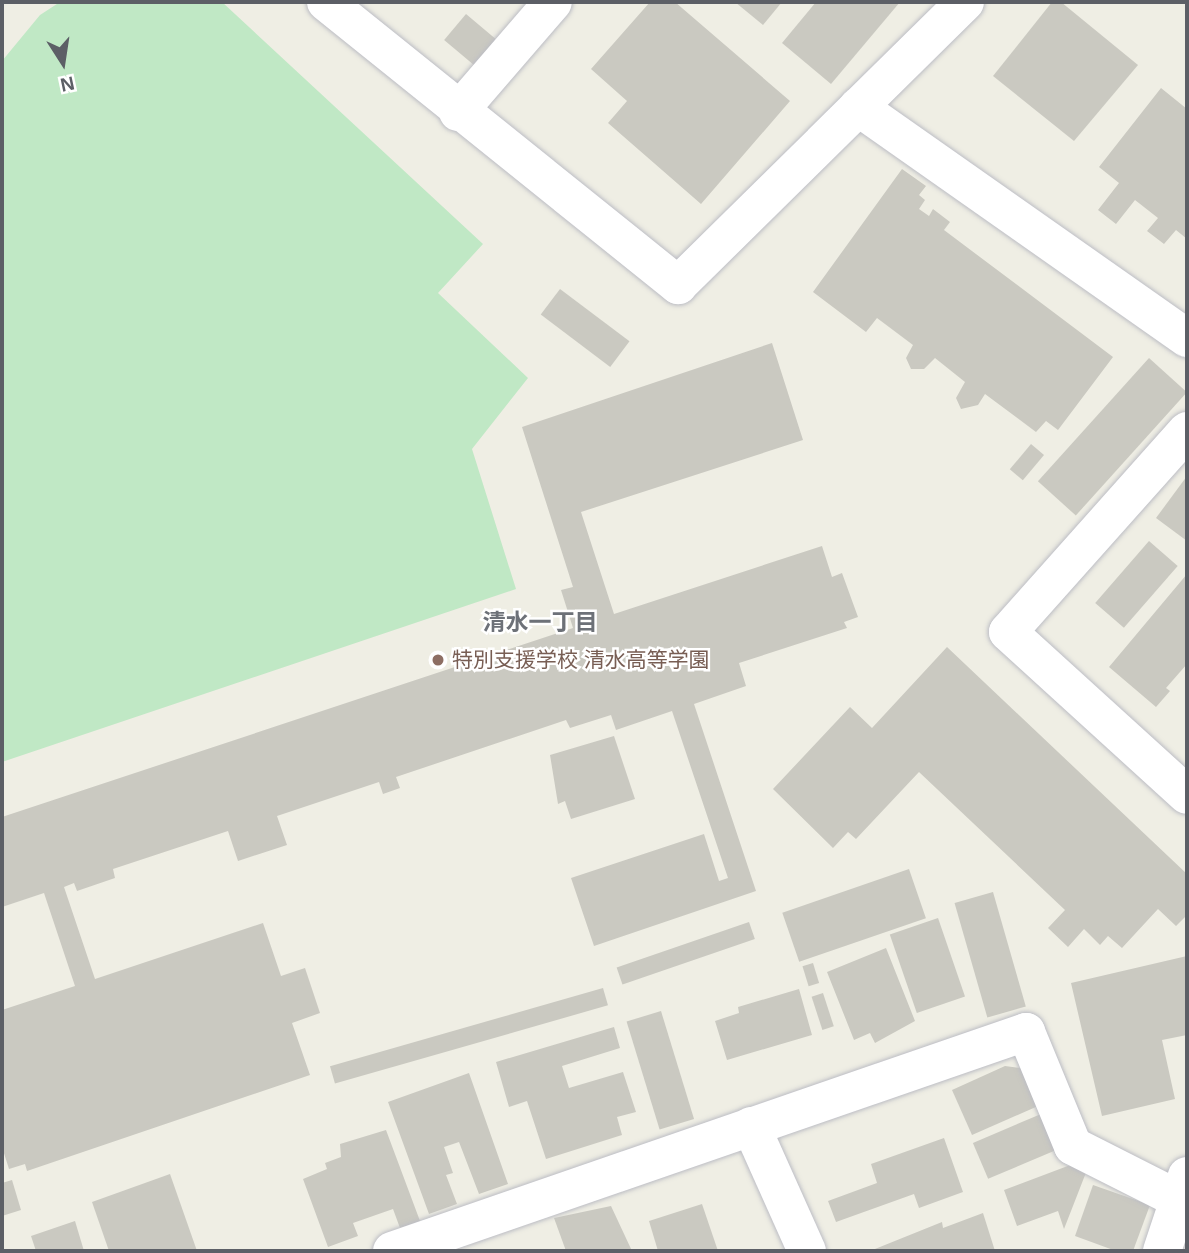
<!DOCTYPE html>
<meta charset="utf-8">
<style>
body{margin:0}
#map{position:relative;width:1189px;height:1253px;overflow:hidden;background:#efeee4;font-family:Arial,"Noto Sans JP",sans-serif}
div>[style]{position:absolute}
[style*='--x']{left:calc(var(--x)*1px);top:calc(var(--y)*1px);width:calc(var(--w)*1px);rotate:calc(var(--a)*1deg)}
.green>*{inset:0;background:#c0e8c5}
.building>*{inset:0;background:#cac9c1;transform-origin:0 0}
.roads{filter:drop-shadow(0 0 2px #bcbdc4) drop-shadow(0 0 2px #bcbdc4)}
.street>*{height:38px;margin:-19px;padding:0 19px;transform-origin:19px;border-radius:19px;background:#fff}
.dots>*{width:19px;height:19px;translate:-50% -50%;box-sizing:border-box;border:4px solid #fff;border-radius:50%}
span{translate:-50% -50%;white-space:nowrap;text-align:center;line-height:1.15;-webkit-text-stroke:5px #fff;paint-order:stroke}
.education-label{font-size:21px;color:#785e54}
.left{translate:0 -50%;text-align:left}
.neighbourhood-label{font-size:23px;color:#6d7178;font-weight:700}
.frame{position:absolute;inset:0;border:4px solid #5c5f66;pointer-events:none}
.north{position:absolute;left:28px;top:28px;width:70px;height:70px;-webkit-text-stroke:5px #fff;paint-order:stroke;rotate:168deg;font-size:19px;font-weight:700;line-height:28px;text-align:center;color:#5c5f66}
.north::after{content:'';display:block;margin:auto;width:24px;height:32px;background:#5c5f66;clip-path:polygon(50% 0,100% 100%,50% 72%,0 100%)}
</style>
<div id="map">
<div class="green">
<i style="clip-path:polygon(60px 2px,222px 2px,483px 244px,438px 293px,528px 378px,472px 449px,516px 589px,2px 762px,2px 61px,40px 15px)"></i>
</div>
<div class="building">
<i style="clip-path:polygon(650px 2px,675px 2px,790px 101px,701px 204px,608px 123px,627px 101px,591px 69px)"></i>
<i style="clip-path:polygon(735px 2px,782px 2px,763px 25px)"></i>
<i style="clip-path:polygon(816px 2px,900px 2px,831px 84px,782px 43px)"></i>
<i style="clip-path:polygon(1052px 2px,1061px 2px,1138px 65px,1074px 141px,993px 76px)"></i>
<i style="left:466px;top:14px;width:52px;height:34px;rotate:40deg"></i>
<i style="clip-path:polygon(1161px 88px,1187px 109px,1187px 239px,1176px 230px,1164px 244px,1147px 231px,1158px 218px,1135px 200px,1116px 224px,1098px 210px,1119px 183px,1099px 167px)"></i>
<i style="clip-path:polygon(902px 169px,926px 186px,919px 195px,925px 200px,919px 209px,929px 216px,933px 209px,950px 222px,944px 230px,1113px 357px,1058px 430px,1046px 421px,1036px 432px,985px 394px,978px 405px,961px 409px,956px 398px,965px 382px,935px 358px,924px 369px,911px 369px,906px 358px,913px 345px,877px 318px,866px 332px,813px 292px)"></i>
<i style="left:560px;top:289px;width:87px;height:32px;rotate:37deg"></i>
<i style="clip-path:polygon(772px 343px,803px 440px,581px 512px,614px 614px,822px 546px,832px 577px,842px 573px,858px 617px,844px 622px,847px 628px,739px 663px,746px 686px,694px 704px,756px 891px,594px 946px,571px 878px,704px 834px,719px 881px,728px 878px,672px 711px,616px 730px,611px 715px,570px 728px,566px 720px,396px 777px,400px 788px,383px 794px,379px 782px,277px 816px,287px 845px,238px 861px,228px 831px,113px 869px,115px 878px,77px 891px,74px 883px,64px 887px,95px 979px,263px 923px,281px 976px,305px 968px,320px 1013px,292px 1023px,310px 1075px,27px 1171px,25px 1164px,9px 1169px,2px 1147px,2px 1010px,75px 986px,44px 893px,2px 907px,2px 817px,573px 628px,561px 590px,573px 587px,522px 427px)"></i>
<i style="left:1149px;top:358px;width:51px;height:166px;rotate:42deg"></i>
<i style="left:1031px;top:444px;width:17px;height:33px;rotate:40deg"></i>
<i style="clip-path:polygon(1187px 476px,1187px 541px,1156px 518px)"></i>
<i style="left:1149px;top:541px;width:38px;height:82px;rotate:41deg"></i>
<i style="clip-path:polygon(1187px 574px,1187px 664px,1166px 688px,1170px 691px,1156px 707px,1109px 667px)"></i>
<i style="clip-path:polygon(947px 647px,1187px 874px,1187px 915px,1176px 926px,1158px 909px,1122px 948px,1108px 936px,1100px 945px,1084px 929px,1068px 947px,1048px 928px,1065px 910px,919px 772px,856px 839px,848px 832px,833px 848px,773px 789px,850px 707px,872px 728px)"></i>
<i style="clip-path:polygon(614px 736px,635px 799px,571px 819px,565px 801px,558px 804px,550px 755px)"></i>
<i style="left:909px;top:869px;width:52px;height:134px;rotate:71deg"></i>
<i style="left:993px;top:892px;width:119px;height:40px;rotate:74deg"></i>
<i style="left:938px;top:918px;width:83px;height:51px;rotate:71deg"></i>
<i style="left:749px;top:922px;width:18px;height:140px;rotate:71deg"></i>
<i style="clip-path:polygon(886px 948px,915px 1021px,875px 1043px,870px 1033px,854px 1040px,827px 972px)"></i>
<i style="clip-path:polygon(1187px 956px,1187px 1035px,1162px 1040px,1175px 1099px,1102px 1116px,1071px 983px)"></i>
<i style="left:813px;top:963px;width:21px;height:11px;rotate:73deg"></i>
<i style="left:603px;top:988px;width:18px;height:284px;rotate:74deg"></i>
<i style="clip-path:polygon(799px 989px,812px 1035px,727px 1060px,715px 1021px,739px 1013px,738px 1007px)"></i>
<i style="left:823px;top:993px;width:35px;height:12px;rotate:72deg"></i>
<i style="left:661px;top:1011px;width:113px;height:36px;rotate:73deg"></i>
<i style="clip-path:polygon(614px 1027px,620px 1048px,562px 1066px,569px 1088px,623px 1072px,636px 1112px,617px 1117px,622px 1135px,546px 1159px,527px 1101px,509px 1107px,496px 1062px)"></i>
<i style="clip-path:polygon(1005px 1066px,1021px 1068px,1038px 1106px,972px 1135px,952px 1090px)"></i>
<i style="clip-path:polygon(469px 1073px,508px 1184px,479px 1194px,459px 1142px,444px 1147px,453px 1173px,446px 1175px,457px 1204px,429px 1214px,388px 1102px)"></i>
<i style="left:1041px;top:1114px;width:39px;height:74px;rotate:67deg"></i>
<i style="clip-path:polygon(386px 1130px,420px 1221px,400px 1228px,393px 1209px,353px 1223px,358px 1236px,328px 1247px,303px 1179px,327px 1169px,325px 1163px,341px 1157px,340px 1144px)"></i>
<i style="clip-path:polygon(944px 1138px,963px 1192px,919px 1208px,914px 1194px,836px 1222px,828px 1201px,877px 1183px,871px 1164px)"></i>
<i style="clip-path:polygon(1073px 1164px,1087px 1170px,1064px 1229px,1058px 1211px,1017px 1226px,1004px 1190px)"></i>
<i style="clip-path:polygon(170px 1174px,197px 1251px,109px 1251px,92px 1202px)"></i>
<i style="clip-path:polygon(12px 1180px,21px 1210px,2px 1216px,2px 1183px)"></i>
<i style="clip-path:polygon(1093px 1185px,1150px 1205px,1133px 1251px,1116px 1251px,1075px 1236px)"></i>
<i style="clip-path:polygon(702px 1204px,718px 1251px,658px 1251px,649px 1221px)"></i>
<i style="clip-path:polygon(611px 1206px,632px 1251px,566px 1251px,554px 1218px)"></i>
<i style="clip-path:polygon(983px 1213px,995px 1251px,870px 1251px,942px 1222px,943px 1228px)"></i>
<i style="clip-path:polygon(75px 1221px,84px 1251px,36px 1251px,31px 1236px)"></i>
</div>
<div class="roads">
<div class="street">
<i style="--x:326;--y:2;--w:452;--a:38.8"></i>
<i style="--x:678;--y:285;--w:403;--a:-44.6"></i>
<i style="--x:858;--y:107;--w:402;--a:35.1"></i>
<i style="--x:458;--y:112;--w:145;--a:-49.2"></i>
<i style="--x:1187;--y:431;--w:269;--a:131.7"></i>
<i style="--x:1008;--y:632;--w:242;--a:42.3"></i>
<i style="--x:751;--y:1126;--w:137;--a:65.9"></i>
<i style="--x:392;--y:1251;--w:671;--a:-19.06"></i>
<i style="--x:1026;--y:1032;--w:123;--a:67.6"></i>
<i style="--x:1073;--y:1146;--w:120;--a:26.8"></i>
<i style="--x:1162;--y:1251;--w:79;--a:-71.6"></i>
</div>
</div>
<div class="dots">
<i style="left:438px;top:660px;background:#8d6e63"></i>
</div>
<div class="education-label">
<span class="left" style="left:452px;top:660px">特別支援学校 清水高等学園</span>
</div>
<div class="neighbourhood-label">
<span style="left:540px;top:622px">清水一丁目</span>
</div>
<div class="frame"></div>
<div class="north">N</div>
</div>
